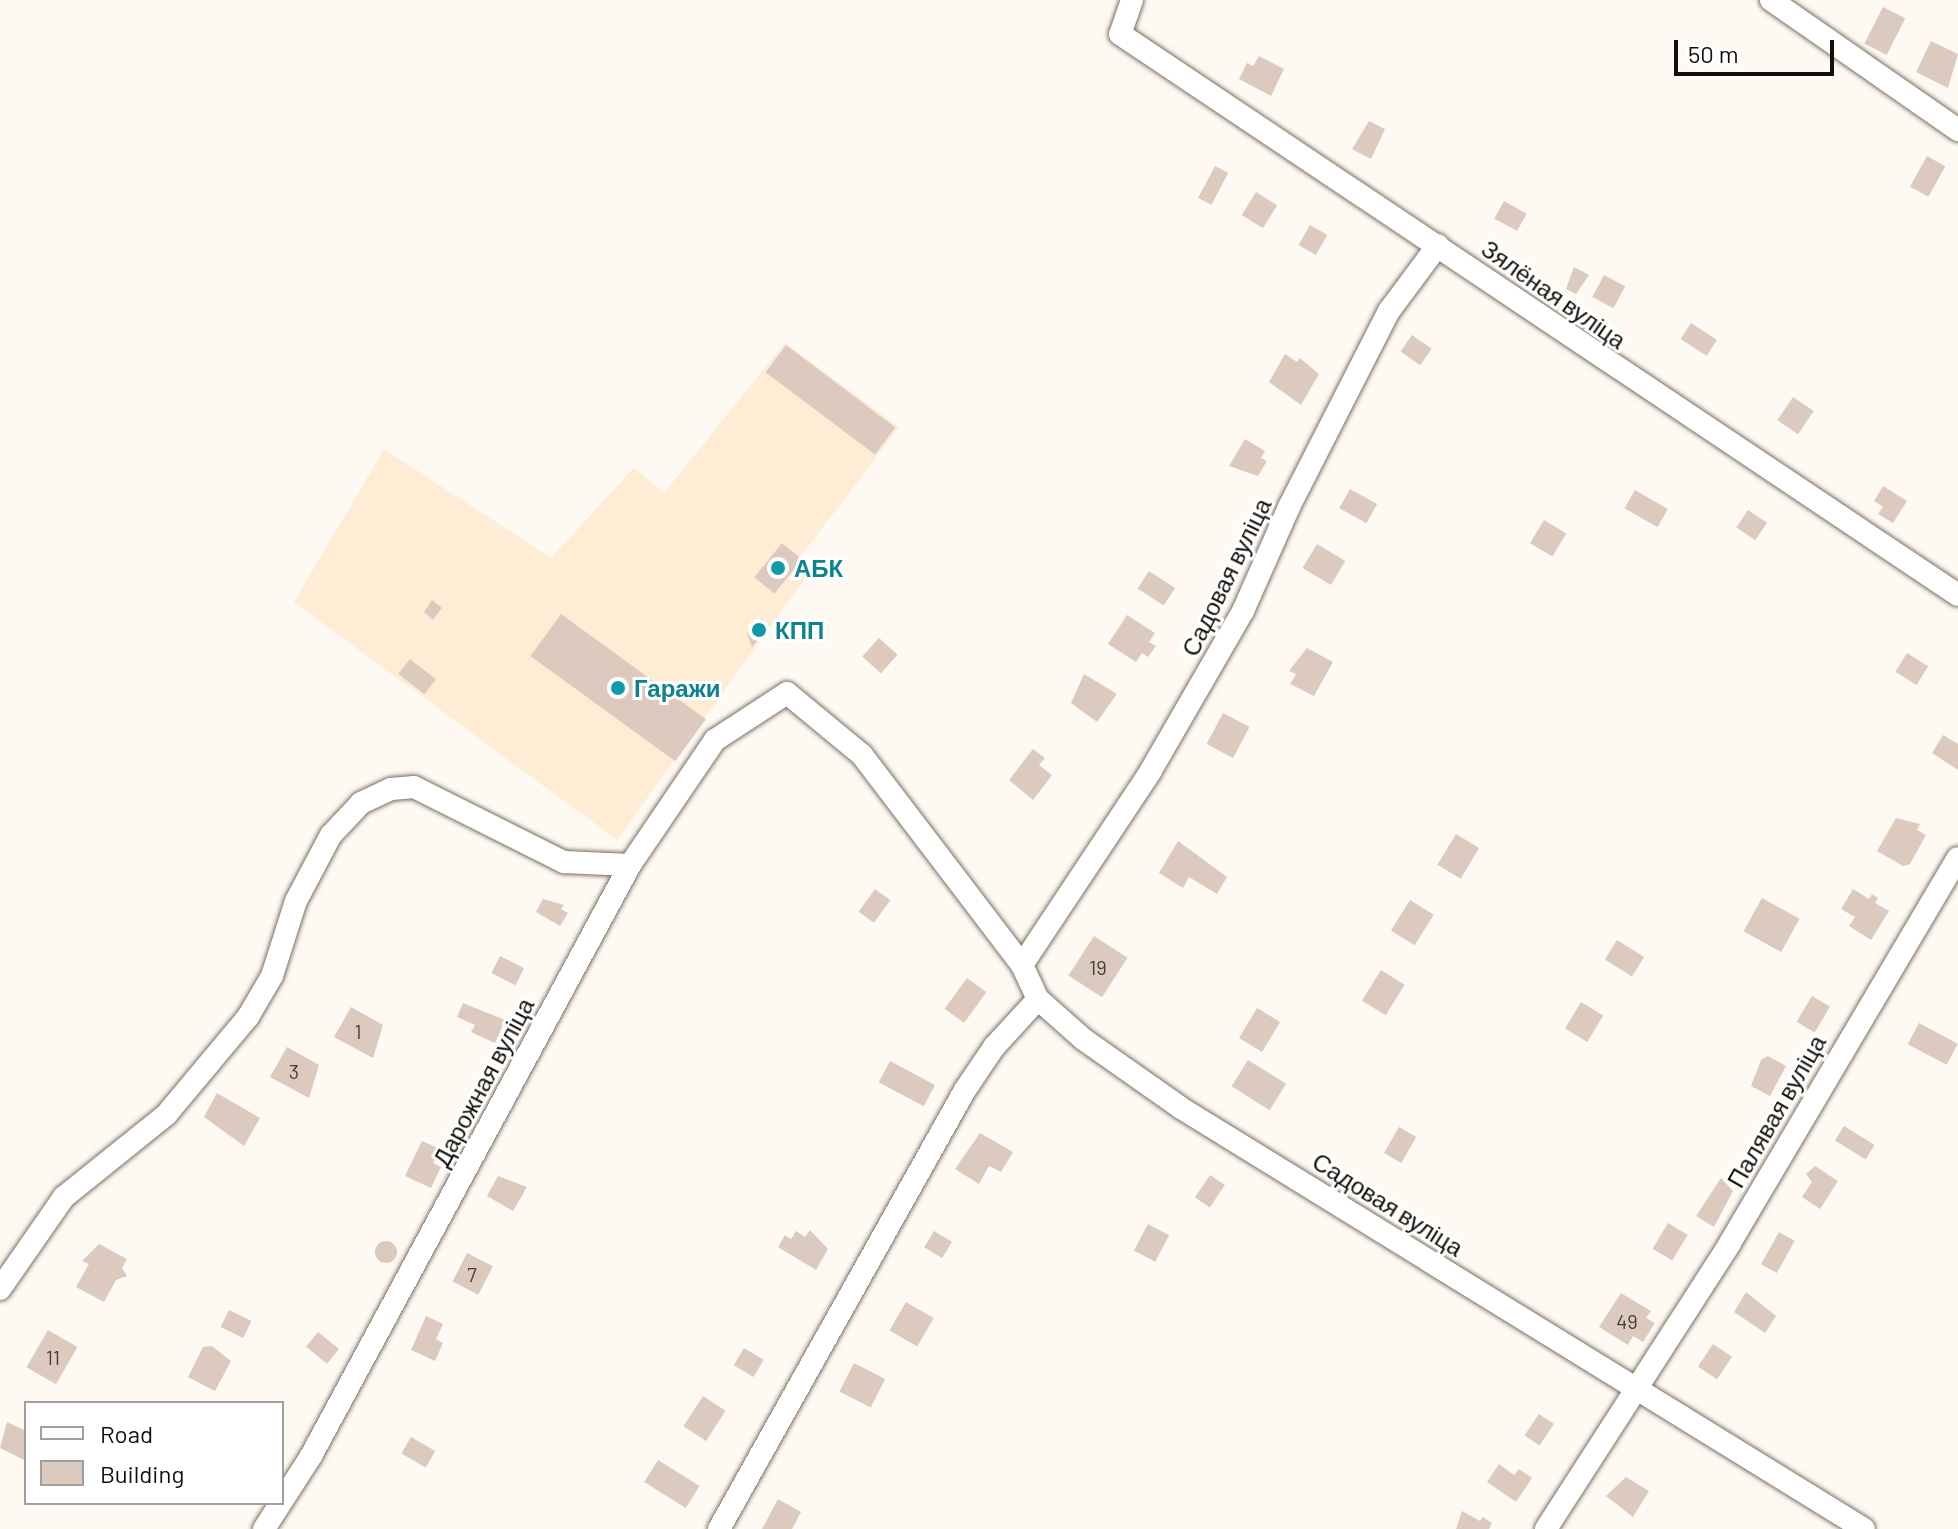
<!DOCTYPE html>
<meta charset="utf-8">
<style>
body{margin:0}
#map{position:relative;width:1958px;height:1529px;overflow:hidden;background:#fef9f3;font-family:Barlow,sans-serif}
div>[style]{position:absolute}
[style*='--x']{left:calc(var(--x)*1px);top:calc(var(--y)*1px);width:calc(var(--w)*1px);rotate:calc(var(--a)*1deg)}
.built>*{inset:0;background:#feecd5}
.building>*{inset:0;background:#dccabf;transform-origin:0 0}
.round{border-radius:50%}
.roads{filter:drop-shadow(0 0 2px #7b6f61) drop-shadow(0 0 2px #7b6f61)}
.street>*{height:22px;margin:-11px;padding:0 11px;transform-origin:11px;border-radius:11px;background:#fff}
.dots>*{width:22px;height:22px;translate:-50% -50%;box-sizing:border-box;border:4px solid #fff;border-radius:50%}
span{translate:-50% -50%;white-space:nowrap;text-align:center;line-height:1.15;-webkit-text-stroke:6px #fff;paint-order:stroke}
.number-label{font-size:20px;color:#453e37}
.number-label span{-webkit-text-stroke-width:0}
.street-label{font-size:24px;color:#130f0a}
.culture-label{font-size:24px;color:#0d838f;font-weight:700}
.left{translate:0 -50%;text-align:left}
.legend{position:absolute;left:24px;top:1401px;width:260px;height:104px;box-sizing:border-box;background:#fff;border:2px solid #a19f9d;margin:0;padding:10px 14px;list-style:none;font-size:24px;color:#130f0a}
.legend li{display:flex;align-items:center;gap:16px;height:40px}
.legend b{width:40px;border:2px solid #a19f9d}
.scale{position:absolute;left:1674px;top:40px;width:160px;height:36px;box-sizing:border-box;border:4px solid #130f0a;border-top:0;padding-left:10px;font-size:24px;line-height:28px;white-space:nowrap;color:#130f0a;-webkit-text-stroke:6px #fff;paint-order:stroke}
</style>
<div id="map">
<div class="built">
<i style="clip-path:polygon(785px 343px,899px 427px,801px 556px,811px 570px,617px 840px,294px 602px,384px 449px,551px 558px,634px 468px,664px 493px)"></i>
</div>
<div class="building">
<i style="left:1883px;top:7px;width:25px;height:41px;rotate:27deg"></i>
<i style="clip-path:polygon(1931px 41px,1958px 54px,1948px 88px,1916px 72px)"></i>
<i style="clip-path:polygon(1259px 56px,1284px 69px,1271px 96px,1239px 79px,1247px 63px,1253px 66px)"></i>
<i style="clip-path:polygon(1369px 121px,1385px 129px,1371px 159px,1352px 149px)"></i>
<i style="left:1927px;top:156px;width:21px;height:35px;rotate:29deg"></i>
<i style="left:1215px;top:166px;width:15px;height:36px;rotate:28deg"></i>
<i style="left:1256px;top:192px;width:25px;height:27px;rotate:32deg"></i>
<i style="left:1504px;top:201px;width:26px;height:20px;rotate:29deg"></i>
<i style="left:1310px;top:225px;width:20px;height:23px;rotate:30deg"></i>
<i style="clip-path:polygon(1574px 267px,1589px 275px,1576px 294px,1566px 289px)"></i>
<i style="left:1604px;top:275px;width:24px;height:25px;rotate:28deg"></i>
<i style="left:1691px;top:323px;width:31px;height:19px;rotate:33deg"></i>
<i style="left:1412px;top:335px;width:24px;height:20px;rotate:35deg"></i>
<i style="left:786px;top:345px;width:137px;height:34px;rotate:37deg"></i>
<i style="clip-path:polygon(1285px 354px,1297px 362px,1300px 358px,1319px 374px,1301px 405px,1269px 382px)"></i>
<i style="left:1793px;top:397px;width:25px;height:28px;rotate:34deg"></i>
<i style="clip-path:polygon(1245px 439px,1265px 451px,1261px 458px,1267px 461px,1258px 476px,1229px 466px)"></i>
<i style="clip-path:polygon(1883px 486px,1907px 501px,1893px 523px,1878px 514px,1883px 507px,1874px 501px)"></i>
<i style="left:1350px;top:489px;width:31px;height:22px;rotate:29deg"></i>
<i style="left:1635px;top:490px;width:38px;height:21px;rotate:30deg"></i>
<i style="left:1748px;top:510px;width:23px;height:21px;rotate:34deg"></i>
<i style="left:1544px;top:520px;width:26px;height:27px;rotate:31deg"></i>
<i style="left:782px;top:543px;width:26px;height:44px;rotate:39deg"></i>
<i style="left:1317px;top:544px;width:33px;height:28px;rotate:31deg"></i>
<i style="left:1149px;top:571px;width:31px;height:21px;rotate:33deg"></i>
<i style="clip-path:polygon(432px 600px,442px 608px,433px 620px,424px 612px)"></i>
<i style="left:561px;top:614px;width:179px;height:52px;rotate:36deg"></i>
<i style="clip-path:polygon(1127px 615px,1155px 633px,1149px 642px,1156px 646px,1148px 657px,1142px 653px,1136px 662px,1108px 644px)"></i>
<i style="clip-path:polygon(762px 618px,770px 625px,752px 647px,747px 634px)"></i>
<i style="left:879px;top:638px;width:25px;height:25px;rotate:42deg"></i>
<i style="clip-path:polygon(1307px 648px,1333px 662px,1314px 696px,1290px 684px,1296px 674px,1289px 671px)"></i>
<i style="left:1907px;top:653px;width:25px;height:22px;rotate:32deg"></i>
<i style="left:410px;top:659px;width:33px;height:19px;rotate:38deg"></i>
<i style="clip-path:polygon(1084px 674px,1117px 694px,1097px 722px,1071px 703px)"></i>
<i style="left:1223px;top:713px;width:30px;height:35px;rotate:28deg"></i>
<i style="clip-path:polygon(1943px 735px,1958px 744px,1958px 770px,1932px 753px)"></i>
<i style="clip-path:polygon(1033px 749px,1045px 758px,1039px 765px,1052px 775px,1033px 800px,1009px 780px)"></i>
<i style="clip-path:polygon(1896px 818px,1920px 824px,1917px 830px,1926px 835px,1910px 864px,1903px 866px,1877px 851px)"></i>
<i style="left:1456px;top:834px;width:27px;height:36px;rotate:31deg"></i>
<i style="clip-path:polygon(1178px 841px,1227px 877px,1217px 894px,1189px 877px,1183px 888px,1159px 873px)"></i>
<i style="left:875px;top:889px;width:19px;height:28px;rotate:36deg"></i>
<i style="clip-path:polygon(1853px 889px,1869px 899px,1872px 894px,1878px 898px,1875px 903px,1889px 911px,1871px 940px,1849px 926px,1855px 917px,1841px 909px)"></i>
<i style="left:1762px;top:898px;width:43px;height:38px;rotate:29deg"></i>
<i style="clip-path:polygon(543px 899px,564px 905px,561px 909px,568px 913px,560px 926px,536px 912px)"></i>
<i style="left:1410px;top:900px;width:28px;height:36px;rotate:32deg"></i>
<i style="left:1094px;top:936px;width:40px;height:47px;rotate:33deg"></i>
<i style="left:1617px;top:940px;width:32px;height:23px;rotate:32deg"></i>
<i style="left:500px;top:956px;width:27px;height:19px;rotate:27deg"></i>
<i style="left:1381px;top:970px;width:28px;height:36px;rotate:32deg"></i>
<i style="left:967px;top:978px;width:24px;height:38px;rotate:36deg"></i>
<i style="left:1812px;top:996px;width:21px;height:30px;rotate:31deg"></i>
<i style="left:1581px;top:1002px;width:26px;height:31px;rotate:31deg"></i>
<i style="clip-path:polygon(463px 1003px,505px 1020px,495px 1043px,471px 1032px,475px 1025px,457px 1017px)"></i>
<i style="clip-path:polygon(351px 1007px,383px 1025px,373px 1058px,334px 1037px)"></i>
<i style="left:1257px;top:1008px;width:27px;height:35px;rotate:31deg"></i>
<i style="left:1919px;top:1023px;width:44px;height:24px;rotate:28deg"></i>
<i style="clip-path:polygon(287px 1047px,319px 1065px,309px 1098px,270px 1077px)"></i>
<i style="clip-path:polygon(1768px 1056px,1786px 1066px,1770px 1096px,1751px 1086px,1761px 1060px)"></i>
<i style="left:1248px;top:1060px;width:45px;height:31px;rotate:32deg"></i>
<i style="left:890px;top:1061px;width:51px;height:24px;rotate:28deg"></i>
<i style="clip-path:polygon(217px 1093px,260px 1118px,244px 1146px,204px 1117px)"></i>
<i style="left:1844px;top:1126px;width:36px;height:17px;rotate:32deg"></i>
<i style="left:1399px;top:1127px;width:20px;height:30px;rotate:30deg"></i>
<i style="clip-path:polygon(980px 1133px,1013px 1152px,1001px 1172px,989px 1166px,979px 1184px,955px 1169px)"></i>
<i style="clip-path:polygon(422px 1141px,440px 1149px,433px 1163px,441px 1167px,431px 1188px,405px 1176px)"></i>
<i style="clip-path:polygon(1815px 1166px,1838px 1181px,1820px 1209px,1802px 1197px,1812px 1182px,1806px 1174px)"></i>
<i style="left:1210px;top:1175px;width:18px;height:27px;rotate:34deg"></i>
<i style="clip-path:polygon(498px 1176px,527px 1187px,513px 1211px,487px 1196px)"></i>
<i style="clip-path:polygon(1721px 1178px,1733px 1191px,1714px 1227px,1696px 1216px)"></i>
<i style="left:1668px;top:1223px;width:23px;height:30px;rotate:31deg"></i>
<i style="left:1148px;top:1224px;width:24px;height:30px;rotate:28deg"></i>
<i style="clip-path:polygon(810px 1230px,828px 1249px,816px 1270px,778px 1247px,785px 1235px,791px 1239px,796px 1231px,805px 1237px)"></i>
<i style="left:934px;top:1231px;width:21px;height:19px;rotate:31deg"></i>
<i style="left:1779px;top:1232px;width:18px;height:37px;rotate:29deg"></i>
<i class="round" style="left:375px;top:1241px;width:22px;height:22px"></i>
<i style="clip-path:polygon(99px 1244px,127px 1259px,122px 1268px,127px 1276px,116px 1280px,104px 1302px,76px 1287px,89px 1264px,82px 1261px)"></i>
<i style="left:467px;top:1253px;width:29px;height:32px;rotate:27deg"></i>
<i style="clip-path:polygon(1746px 1292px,1776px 1316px,1765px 1333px,1734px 1312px)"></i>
<i style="clip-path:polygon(1621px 1293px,1651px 1311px,1646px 1318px,1655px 1323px,1643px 1342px,1633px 1336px,1628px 1345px,1599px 1327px)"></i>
<i style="left:906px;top:1302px;width:32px;height:33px;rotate:30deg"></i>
<i style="left:229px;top:1310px;width:25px;height:19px;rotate:26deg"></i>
<i style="clip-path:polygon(426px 1316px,443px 1324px,436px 1339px,443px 1343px,435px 1361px,411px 1350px)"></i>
<i style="left:48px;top:1330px;width:34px;height:43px;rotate:30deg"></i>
<i style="left:318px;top:1332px;width:27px;height:19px;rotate:39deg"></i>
<i style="left:1713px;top:1344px;width:23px;height:27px;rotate:34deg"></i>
<i style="clip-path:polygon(212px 1346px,231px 1361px,215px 1391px,188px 1377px,203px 1347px)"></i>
<i style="left:744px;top:1348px;width:23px;height:20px;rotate:31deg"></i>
<i style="left:854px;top:1363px;width:35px;height:32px;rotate:27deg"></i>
<i style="left:703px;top:1396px;width:27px;height:36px;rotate:33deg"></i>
<i style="left:1539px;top:1414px;width:18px;height:26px;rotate:34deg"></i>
<i style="clip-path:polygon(7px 1422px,26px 1431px,26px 1461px,0 1448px)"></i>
<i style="left:411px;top:1437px;width:28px;height:19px;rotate:30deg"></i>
<i style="left:658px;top:1460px;width:49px;height:26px;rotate:32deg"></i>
<i style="clip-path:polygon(1499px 1464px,1514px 1475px,1519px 1469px,1532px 1478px,1516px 1502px,1487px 1482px)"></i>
<i style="clip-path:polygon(1626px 1477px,1649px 1491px,1633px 1517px,1606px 1496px)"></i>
<i style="clip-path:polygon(778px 1499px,801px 1512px,792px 1529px,762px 1529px)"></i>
<i style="clip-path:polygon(1462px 1511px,1480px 1521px,1483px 1517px,1492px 1523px,1489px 1529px,1456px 1529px)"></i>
</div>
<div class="roads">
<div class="street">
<i style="--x:1132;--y:0;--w:36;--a:109"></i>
<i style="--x:1120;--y:34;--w:1008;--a:33.8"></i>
<i style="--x:1771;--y:0;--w:228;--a:34.8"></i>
<i style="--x:1022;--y:965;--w:232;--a:-56.4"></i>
<i style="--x:1150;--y:772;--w:186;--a:-60"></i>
<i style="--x:1243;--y:611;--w:114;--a:-66.1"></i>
<i style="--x:1289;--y:507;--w:220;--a:-63"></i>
<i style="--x:1389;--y:311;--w:82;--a:-53.4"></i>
<i style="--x:0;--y:1289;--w:112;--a:-55.2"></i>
<i style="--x:64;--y:1197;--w:131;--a:-38.8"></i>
<i style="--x:166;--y:1115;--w:128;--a:-50.1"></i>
<i style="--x:248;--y:1017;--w:48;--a:-59.7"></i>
<i style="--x:272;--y:976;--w:79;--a:-72.3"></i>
<i style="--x:296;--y:901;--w:75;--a:-62.1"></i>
<i style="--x:331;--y:835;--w:44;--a:-46.8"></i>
<i style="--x:361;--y:803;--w:33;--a:-25"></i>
<i style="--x:391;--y:789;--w:23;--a:-5"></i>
<i style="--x:414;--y:787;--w:168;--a:26.6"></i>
<i style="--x:564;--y:862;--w:66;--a:2.6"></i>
<i style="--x:264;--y:1529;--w:87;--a:-57.2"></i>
<i style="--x:311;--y:1456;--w:672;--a:-61.64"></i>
<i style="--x:630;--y:865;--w:151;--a:-55.8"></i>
<i style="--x:715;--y:740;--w:86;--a:-33.1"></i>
<i style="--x:787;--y:693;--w:97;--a:39.6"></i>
<i style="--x:862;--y:755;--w:264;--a:52.7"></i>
<i style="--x:1022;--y:965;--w:38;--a:65"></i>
<i style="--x:1038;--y:999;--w:60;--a:41.6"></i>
<i style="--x:1083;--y:1039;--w:120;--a:35.1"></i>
<i style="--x:1181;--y:1108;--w:802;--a:31.65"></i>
<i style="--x:719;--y:1529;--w:503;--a:-60.74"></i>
<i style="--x:965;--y:1090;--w:52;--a:-56"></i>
<i style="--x:994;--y:1047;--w:65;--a:-47.5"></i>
<i style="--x:1546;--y:1529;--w:340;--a:-57.2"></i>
<i style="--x:1730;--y:1243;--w:447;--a:-59.4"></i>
</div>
</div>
<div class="dots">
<i style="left:778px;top:568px;background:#0f9aa8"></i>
<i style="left:759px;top:630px;background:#0f9aa8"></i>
<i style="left:618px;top:688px;background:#0f9aa8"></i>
</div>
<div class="number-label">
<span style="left:1098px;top:967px">19</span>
<span style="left:358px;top:1031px">1</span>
<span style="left:294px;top:1071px">3</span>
<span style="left:472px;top:1274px">7</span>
<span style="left:1627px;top:1321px">49</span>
<span style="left:53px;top:1357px">11</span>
</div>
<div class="street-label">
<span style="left:1554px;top:294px;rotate:35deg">Зялёная вуліца</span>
<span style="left:1226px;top:577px;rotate:-64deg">Садовая вуліца</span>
<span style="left:483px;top:1082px;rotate:-62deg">Дарожная вуліца</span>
<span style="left:1776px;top:1111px;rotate:-60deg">Палявая вуліца</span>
<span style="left:1388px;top:1204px;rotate:32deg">Садовая вуліца</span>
</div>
<div class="culture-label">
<span class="left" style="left:794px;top:568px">АБК</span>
<span class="left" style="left:775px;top:630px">КПП</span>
<span class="left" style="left:634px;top:688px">Гаражи</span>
</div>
<ul class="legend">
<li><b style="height:10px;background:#fff"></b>Road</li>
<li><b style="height:22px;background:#dccabf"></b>Building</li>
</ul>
<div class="scale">50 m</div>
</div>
